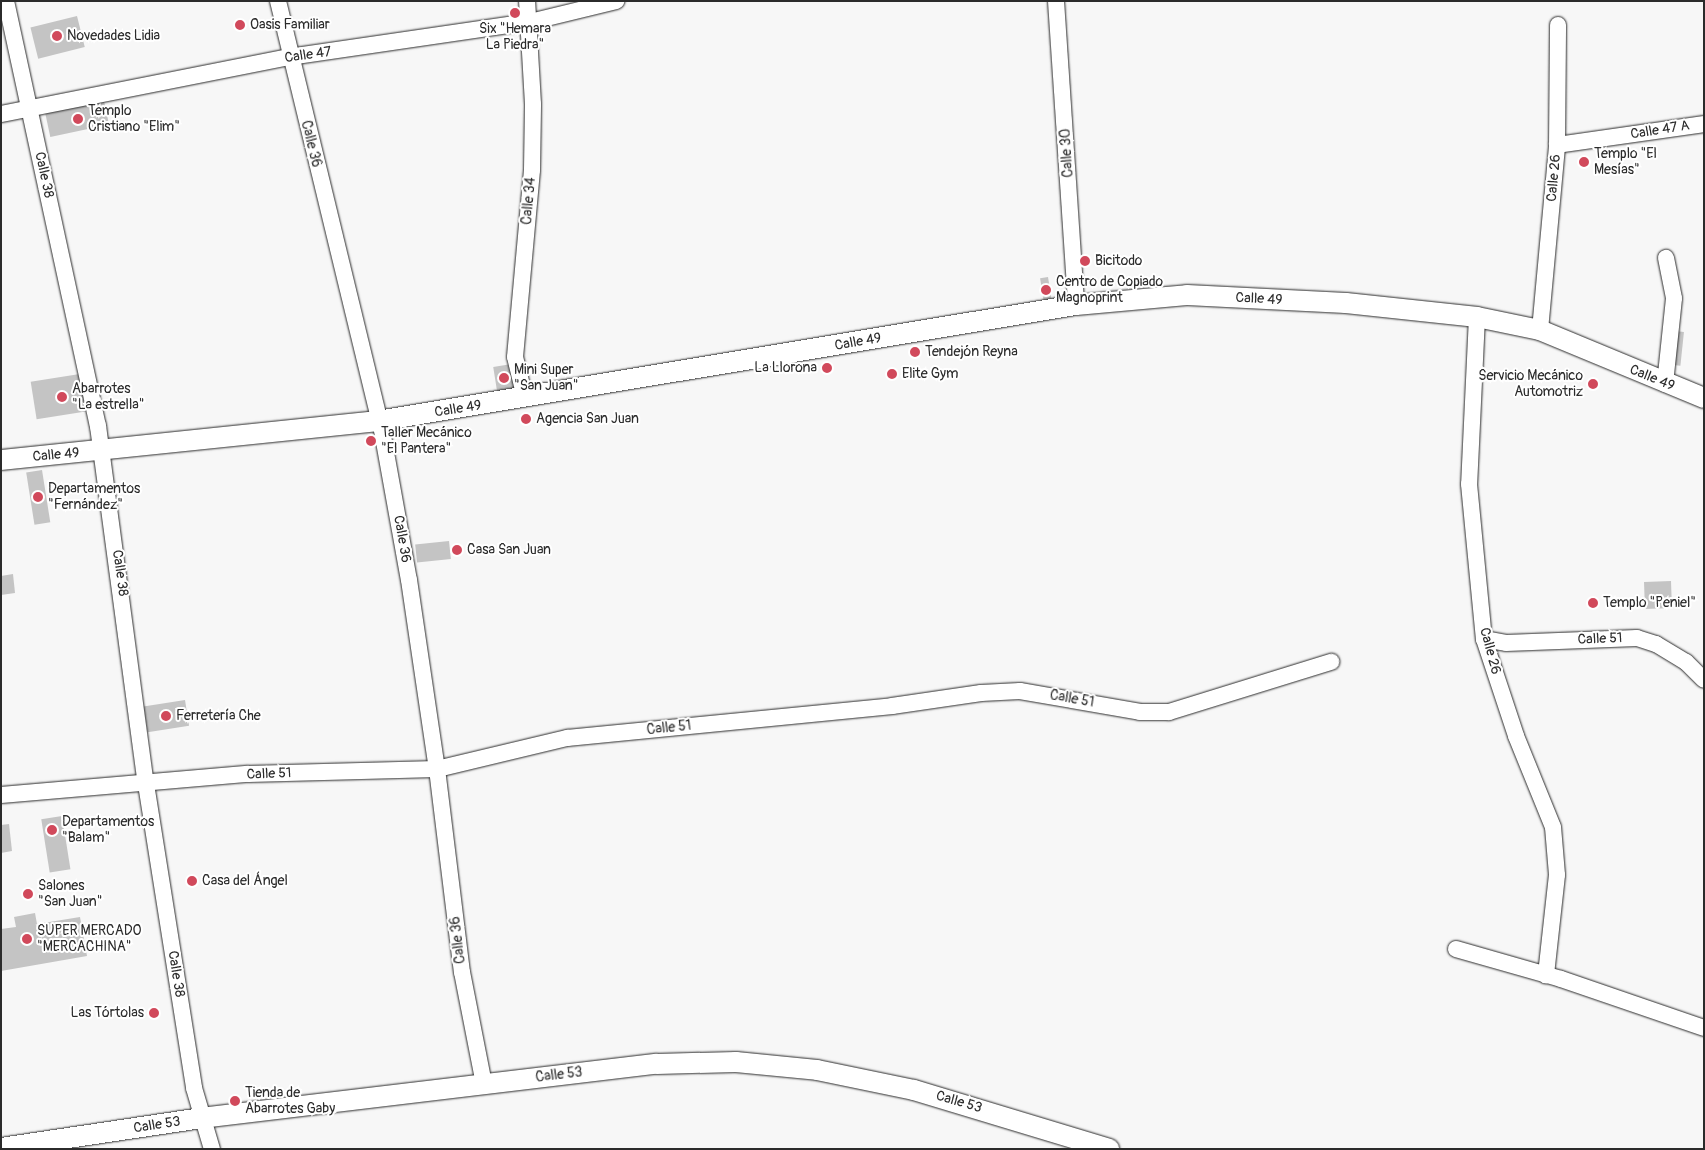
<!DOCTYPE html>
<meta charset="utf-8">
<style>
body{margin:0}
#map{position:relative;width:1705px;height:1150px;overflow:hidden;background:#f7f7f7;font-family:Pangolin,sans-serif}
div>[style]{position:absolute}
[style*='--x']{left:calc(var(--x)*1px);top:calc(var(--y)*1px);width:calc(var(--w)*1px);rotate:calc(var(--a)*1deg)}
.building>*{inset:0;background:#c4c4c4;transform-origin:0 0}
.roads{filter:drop-shadow(0 0 1px #2b2b2b) drop-shadow(0 0 1px #2b2b2b)}
.minor>*{height:16px;margin:-8px;padding:0 8px;transform-origin:8px;border-radius:8px;background:#fff}
.tertiary>*{height:20px;margin:-10px;padding:0 10px;transform-origin:10px;border-radius:10px;background:#fff}
.dots>*{width:14px;height:14px;translate:-50% -50%;box-sizing:border-box;border:2px solid #fff;border-radius:50%}
span{translate:-50% -50%;white-space:nowrap;text-align:center;line-height:1.15;-webkit-text-stroke:4px #fff;paint-order:stroke}
.poi-label{font-size:14px;color:#2b2b2b}
.left{translate:0 -50%;text-align:left}
.right{translate:-100% -50%;text-align:right}
.street-label{font-size:14px;color:#2b2b2b}
.frame{position:absolute;inset:0;border:2px solid #2b2b2b;pointer-events:none}
</style>
<div id="map">
<div class="building">
<i style="left:77px;top:16px;width:32px;height:48px;rotate:76deg"></i>
<i style="left:104px;top:101px;width:24px;height:60px;rotate:78deg"></i>
<i style="left:1048px;top:277px;width:25px;height:8px;rotate:81deg"></i>
<i style="left:1675px;top:331px;width:9px;height:34px;rotate:6deg"></i>
<i style="left:512px;top:364px;width:25px;height:19px;rotate:81deg"></i>
<i style="left:86px;top:373px;width:38px;height:56px;rotate:81deg"></i>
<i style="left:42px;top:470px;width:53px;height:16px;rotate:81deg"></i>
<i style="left:449px;top:541px;width:18px;height:34px;rotate:84deg"></i>
<i style="clip-path:polygon(13px 574px,15px 593px,1px 595px,1px 576px)"></i>
<i style="left:1671px;top:581px;width:27px;height:27px;rotate:88deg"></i>
<i style="left:185px;top:700px;width:26px;height:42px;rotate:81deg"></i>
<i style="left:62px;top:816px;width:54px;height:21px;rotate:81deg"></i>
<i style="clip-path:polygon(9px 824px,12px 851px,1px 853px,1px 825px)"></i>
<i style="clip-path:polygon(35px 913px,37px 924px,80px 917px,87px 956px,1px 971px,1px 929px,16px 927px,14px 917px)"></i>
</div>
<div class="roads">
<div class="minor">
<i style="--x:6;--y:1;--w:435;--a:77.8"></i>
<i style="--x:98;--y:426;--w:361;--a:82.4"></i>
<i style="--x:146;--y:784;--w:308;--a:81"></i>
<i style="--x:194;--y:1088;--w:64;--a:73.6"></i>
<i style="--x:278;--y:1;--w:447;--a:76.4"></i>
<i style="--x:383;--y:436;--w:146;--a:79.8"></i>
<i style="--x:409;--y:580;--w:191;--a:81.6"></i>
<i style="--x:437;--y:769;--w:205;--a:83"></i>
<i style="--x:462;--y:972;--w:114;--a:78.9"></i>
<i style="--x:1056;--y:1;--w:305;--a:86.2"></i>
<i style="--x:1;--y:114;--w:294;--a:-11.2"></i>
<i style="--x:289;--y:57;--w:244;--a:-8.3"></i>
<i style="--x:530;--y:22;--w:89;--a:-13.7"></i>
<i style="--x:1557;--y:145;--w:148;--a:-8.1"></i>
<i style="--x:1477;--y:317;--w:167;--a:92.7"></i>
<i style="--x:1469;--y:484;--w:156;--a:84.5"></i>
<i style="--x:1484;--y:639;--w:102;--a:71.7"></i>
<i style="--x:1516;--y:736;--w:98;--a:67.9"></i>
<i style="--x:1553;--y:827;--w:48;--a:85.2"></i>
<i style="--x:1557;--y:875;--w:101;--a:96.3"></i>
<i style="--x:1540;--y:330;--w:186;--a:-84.7"></i>
<i style="--x:1557;--y:145;--w:120;--a:-89.5"></i>
<i style="--x:1665;--y:384;--w:86;--a:-84"></i>
<i style="--x:1674;--y:298;--w:41;--a:-101.3"></i>
<i style="--x:525;--y:398;--w:42;--a:-103.7"></i>
<i style="--x:515;--y:357;--w:188;--a:-84.8"></i>
<i style="--x:532;--y:170;--w:66;--a:-89.1"></i>
<i style="--x:533;--y:104;--w:103;--a:-93.3"></i>
<i style="--x:1484;--y:639;--w:22;--a:10"></i>
<i style="--x:1506;--y:643;--w:131;--a:-2.2"></i>
<i style="--x:1637;--y:638;--w:20;--a:18"></i>
<i style="--x:1656;--y:644;--w:35;--a:31"></i>
<i style="--x:1686;--y:662;--w:25;--a:45"></i>
<i style="--x:1;--y:795;--w:248;--a:-4.9"></i>
<i style="--x:248;--y:774;--w:189;--a:-1.5"></i>
<i style="--x:437;--y:769;--w:134;--a:-13.4"></i>
<i style="--x:567;--y:738;--w:327;--a:-5.6"></i>
<i style="--x:892;--y:706;--w:90;--a:-8.3"></i>
<i style="--x:981;--y:693;--w:39;--a:-3"></i>
<i style="--x:1020;--y:691;--w:122;--a:9.9"></i>
<i style="--x:1140;--y:712;--w:29;--a:0"></i>
<i style="--x:1169;--y:712;--w:170;--a:-17.2"></i>
<i style="--x:1456;--y:949;--w:109;--a:15.9"></i>
<i style="--x:1561;--y:979;--w:151;--a:18.9"></i>
</div>
<div class="tertiary">
<i style="--x:1;--y:460;--w:379;--a:-5.9"></i>
<i style="--x:378;--y:421;--w:708;--a:-9.44"></i>
<i style="--x:1076;--y:305;--w:111;--a:-5.1"></i>
<i style="--x:1187;--y:295;--w:159;--a:2.9"></i>
<i style="--x:1346;--y:303;--w:132;--a:6.1"></i>
<i style="--x:1477;--y:317;--w:64;--a:11.7"></i>
<i style="--x:1540;--y:330;--w:178;--a:22.5"></i>
<i style="--x:1;--y:1148;--w:202;--a:-8.5"></i>
<i style="--x:201;--y:1118;--w:459;--a:-6.8"></i>
<i style="--x:657;--y:1064;--w:79;--a:-1.5"></i>
<i style="--x:736;--y:1062;--w:81;--a:5.6"></i>
<i style="--x:817;--y:1070;--w:99;--a:11.7"></i>
<i style="--x:914;--y:1090;--w:204;--a:16.8"></i>
</div>
</div>
<div class="dots">
<i style="left:515px;top:13px;background:#d1495b"></i>
<i style="left:240px;top:25px;background:#d1495b"></i>
<i style="left:57px;top:36px;background:#d1495b"></i>
<i style="left:78px;top:119px;background:#d1495b"></i>
<i style="left:1584px;top:162px;background:#d1495b"></i>
<i style="left:1085px;top:261px;background:#d1495b"></i>
<i style="left:1046px;top:290px;background:#d1495b"></i>
<i style="left:915px;top:352px;background:#d1495b"></i>
<i style="left:827px;top:368px;background:#d1495b"></i>
<i style="left:892px;top:374px;background:#d1495b"></i>
<i style="left:504px;top:378px;background:#d1495b"></i>
<i style="left:1593px;top:384px;background:#d1495b"></i>
<i style="left:62px;top:397px;background:#d1495b"></i>
<i style="left:526px;top:419px;background:#d1495b"></i>
<i style="left:371px;top:441px;background:#d1495b"></i>
<i style="left:38px;top:497px;background:#d1495b"></i>
<i style="left:457px;top:550px;background:#d1495b"></i>
<i style="left:1593px;top:603px;background:#d1495b"></i>
<i style="left:166px;top:716px;background:#d1495b"></i>
<i style="left:52px;top:830px;background:#d1495b"></i>
<i style="left:192px;top:881px;background:#d1495b"></i>
<i style="left:28px;top:894px;background:#d1495b"></i>
<i style="left:27px;top:939px;background:#d1495b"></i>
<i style="left:154px;top:1013px;background:#d1495b"></i>
<i style="left:235px;top:1101px;background:#d1495b"></i>
</div>
<div class="poi-label">
<span class="left" style="left:250px;top:25px">Oasis Familiar</span>
<span style="left:515px;top:37px">Six "Hemara<br>La Piedra"</span>
<span class="left" style="left:67px;top:36px">Novedades Lidia</span>
<span class="left" style="left:88px;top:119px">Templo<br>Cristiano "Elim"</span>
<span class="left" style="left:1594px;top:162px">Templo "El<br>Mesías"</span>
<span class="left" style="left:1095px;top:261px">Bicitodo</span>
<span class="left" style="left:1056px;top:290px">Centro de Copiado<br>Magnoprint</span>
<span class="left" style="left:925px;top:352px">Tendejón Reyna</span>
<span class="right" style="left:817px;top:368px">La Llorona</span>
<span class="left" style="left:514px;top:378px">Mini Super<br>"San Juan"</span>
<span class="left" style="left:902px;top:374px">Elite Gym</span>
<span class="right" style="left:1583px;top:384px">Servicio Mecánico<br>Automotriz</span>
<span class="left" style="left:72px;top:397px">Abarrotes<br>"La estrella"</span>
<span class="left" style="left:536px;top:419px">Agencia San Juan</span>
<span class="left" style="left:381px;top:441px">Taller Mecánico<br>"El Pantera"</span>
<span class="left" style="left:48px;top:497px">Departamentos<br>"Fernández"</span>
<span class="left" style="left:467px;top:550px">Casa San Juan</span>
<span class="left" style="left:1603px;top:603px">Templo "Peniel"</span>
<span class="left" style="left:176px;top:716px">Ferretería Che</span>
<span class="left" style="left:62px;top:830px">Departamentos<br>"Balam"</span>
<span class="left" style="left:202px;top:881px">Casa del Ángel</span>
<span class="left" style="left:38px;top:894px">Salones<br>"San Juan"</span>
<span class="left" style="left:37px;top:939px">SUPER MERCADO<br>"MERCACHINA"</span>
<span class="right" style="left:144px;top:1013px">Las Tórtolas</span>
<span class="left" style="left:245px;top:1101px">Tienda de<br>Abarrotes Gaby</span>
</div>
<div class="street-label">
<span style="left:308px;top:55px;rotate:-8deg">Calle 47</span>
<span style="left:1660px;top:130px;rotate:-9deg">Calle 47 A</span>
<span style="left:311px;top:144px;rotate:76deg">Calle 36</span>
<span style="left:1067px;top:153px;rotate:-94deg">Calle 30</span>
<span style="left:44px;top:175px;rotate:78deg">Calle 38</span>
<span style="left:1554px;top:178px;rotate:-85deg">Calle 26</span>
<span style="left:529px;top:201px;rotate:-85deg">Calle 34</span>
<span style="left:1259px;top:299px;rotate:3deg">Calle 49</span>
<span style="left:858px;top:342px;rotate:-10deg">Calle 49</span>
<span style="left:1652px;top:378px;rotate:22deg">Calle 49</span>
<span style="left:458px;top:409px;rotate:-9deg">Calle 49</span>
<span style="left:56px;top:455px;rotate:-5deg">Calle 49</span>
<span style="left:402px;top:539px;rotate:80deg">Calle 36</span>
<span style="left:120px;top:573px;rotate:82deg">Calle 38</span>
<span style="left:1600px;top:639px;rotate:-2deg">Calle 51</span>
<span style="left:1490px;top:651px;rotate:75deg">Calle 26</span>
<span style="left:1072px;top:699px;rotate:10deg">Calle 51</span>
<span style="left:669px;top:728px;rotate:-6deg">Calle 51</span>
<span style="left:269px;top:774px;rotate:-2deg">Calle 51</span>
<span style="left:458px;top:940px;rotate:-97deg">Calle 36</span>
<span style="left:176px;top:974px;rotate:81deg">Calle 38</span>
<span style="left:559px;top:1075px;rotate:-7deg">Calle 53</span>
<span style="left:959px;top:1102px;rotate:16deg">Calle 53</span>
<span style="left:157px;top:1125px;rotate:-9deg">Calle 53</span>
</div>
<div class="frame"></div>
</div>
